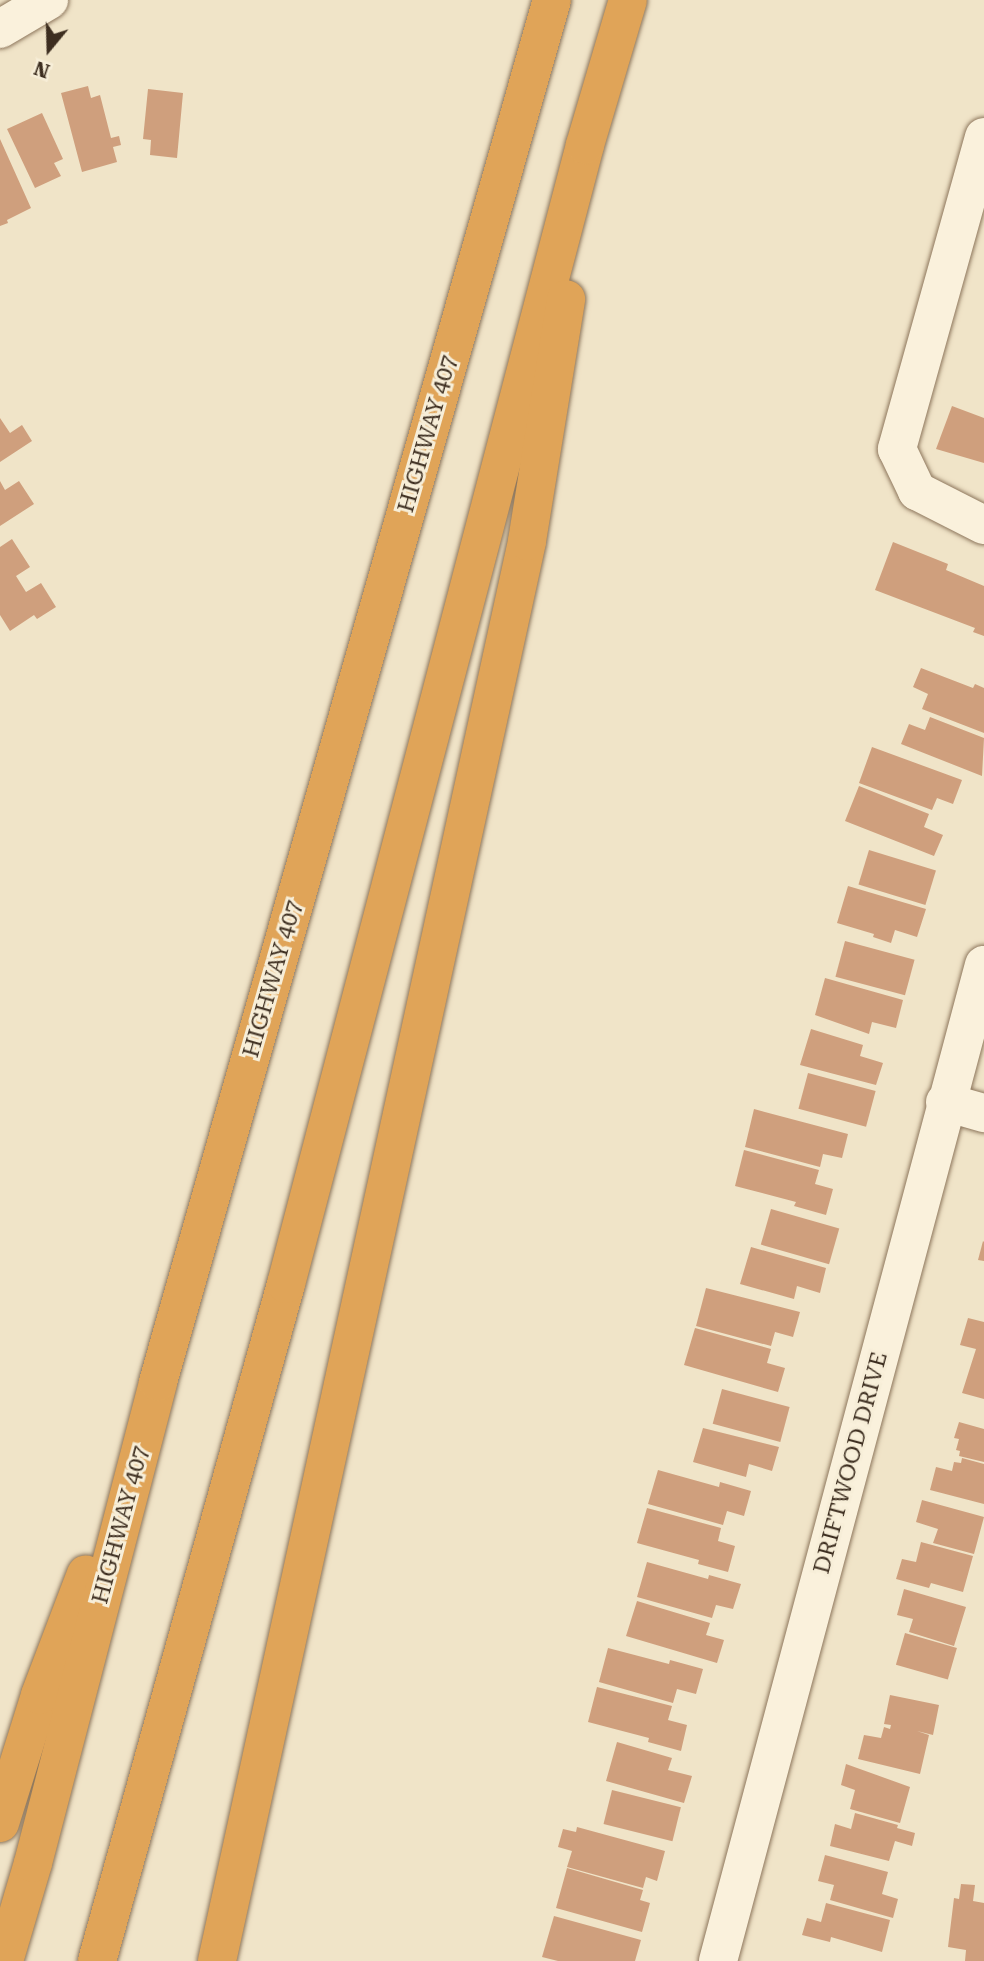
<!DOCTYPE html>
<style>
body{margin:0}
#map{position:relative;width:984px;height:1961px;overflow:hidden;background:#f0e4c8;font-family:"Roboto Serif",serif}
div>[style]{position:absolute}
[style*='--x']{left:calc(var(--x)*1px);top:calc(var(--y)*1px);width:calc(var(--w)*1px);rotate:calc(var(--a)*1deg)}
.building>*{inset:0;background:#cf9f7d;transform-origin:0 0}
.roads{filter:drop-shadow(0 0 2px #8d765c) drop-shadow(0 0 2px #8d765c)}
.minor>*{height:38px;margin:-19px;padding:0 19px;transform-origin:19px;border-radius:19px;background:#faf1dc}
.highway>*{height:38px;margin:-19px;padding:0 19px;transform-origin:19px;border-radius:19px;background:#e0a458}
span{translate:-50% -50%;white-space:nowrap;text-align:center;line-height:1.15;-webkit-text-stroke:6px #f7eed8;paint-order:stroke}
.street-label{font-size:23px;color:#3d2e20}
.north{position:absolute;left:14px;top:14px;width:70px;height:70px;-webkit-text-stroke:5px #f7eed8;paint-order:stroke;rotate:199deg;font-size:19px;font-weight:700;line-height:28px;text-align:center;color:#3d2e20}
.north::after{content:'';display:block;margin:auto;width:24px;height:32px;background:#3d2e20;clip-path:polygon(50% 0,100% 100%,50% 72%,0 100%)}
</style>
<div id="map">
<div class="building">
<i style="clip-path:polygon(88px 86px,91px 98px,100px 95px,111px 138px,119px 136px,121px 145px,113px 147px,117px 162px,82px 172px,61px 93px)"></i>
<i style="clip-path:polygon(148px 89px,183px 93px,177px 158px,150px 155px,151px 140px,143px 139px)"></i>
<i style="clip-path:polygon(42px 113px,63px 159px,54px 163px,61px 176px,35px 188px,7px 129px)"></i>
<i style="clip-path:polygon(0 139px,31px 208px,7px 220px,8px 223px,0 226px)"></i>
<i style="clip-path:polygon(952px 406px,984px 418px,984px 463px,936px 449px)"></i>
<i style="clip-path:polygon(0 418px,10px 433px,22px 425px,32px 441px,0 462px)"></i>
<i style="clip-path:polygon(0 481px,5px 490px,19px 481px,34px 504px,0 526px)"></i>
<i style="clip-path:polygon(12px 539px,30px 567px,16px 576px,26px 592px,41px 583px,56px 607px,37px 619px,34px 615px,10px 631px,0 615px,0 547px)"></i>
<i style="clip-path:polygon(893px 542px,948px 564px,946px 570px,984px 586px,984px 636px,973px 632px,975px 628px,875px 590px)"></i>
<i style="clip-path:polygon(921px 668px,973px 688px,975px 684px,984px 688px,984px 733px,922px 709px,928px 694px,913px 687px)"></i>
<i style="clip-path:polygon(930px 717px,984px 738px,982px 776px,901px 744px,909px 724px,925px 730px)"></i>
<i style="clip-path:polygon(872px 747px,962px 780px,953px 804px,937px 798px,932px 810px,859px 783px)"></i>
<i style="clip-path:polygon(859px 786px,929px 814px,924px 827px,943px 835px,934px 856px,845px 821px)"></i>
<i style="left:869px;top:850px;width:70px;height:36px;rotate:17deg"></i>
<i style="clip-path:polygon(848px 886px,926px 909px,917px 937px,895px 930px,891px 943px,873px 937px,874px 934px,837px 923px)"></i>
<i style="left:845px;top:941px;width:72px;height:37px;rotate:15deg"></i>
<i style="clip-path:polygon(825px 978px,903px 1000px,896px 1028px,872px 1022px,869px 1034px,815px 1015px)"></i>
<i style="clip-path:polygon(811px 1029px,863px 1045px,860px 1056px,883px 1063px,876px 1085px,800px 1065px)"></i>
<i style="left:808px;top:1073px;width:70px;height:37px;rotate:15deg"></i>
<i style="clip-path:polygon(754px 1109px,848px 1134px,842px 1158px,823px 1154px,820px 1167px,745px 1147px)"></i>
<i style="clip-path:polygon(744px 1150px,819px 1170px,815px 1184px,833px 1189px,826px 1215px,794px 1206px,796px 1202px,735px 1186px)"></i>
<i style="left:771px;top:1209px;width:71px;height:37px;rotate:16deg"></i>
<i style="clip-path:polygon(983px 1241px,984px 1242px,984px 1261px,978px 1260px)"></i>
<i style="clip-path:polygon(751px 1247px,826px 1268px,820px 1293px,797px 1286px,794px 1299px,740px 1284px)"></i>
<i style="clip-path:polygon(706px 1288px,800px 1312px,793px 1337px,775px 1332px,771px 1346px,696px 1326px)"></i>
<i style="clip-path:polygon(968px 1318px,984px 1322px,984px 1399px,962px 1393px,976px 1349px,960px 1345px)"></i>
<i style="clip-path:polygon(695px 1328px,771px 1349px,767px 1363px,785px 1368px,778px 1392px,684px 1365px)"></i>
<i style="left:722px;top:1389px;width:70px;height:36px;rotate:15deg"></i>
<i style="clip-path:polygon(959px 1422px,984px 1429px,984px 1462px,959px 1456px,960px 1451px,956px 1450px,959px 1439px,954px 1438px)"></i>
<i style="clip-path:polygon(703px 1428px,779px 1447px,772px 1471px,749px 1464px,746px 1477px,693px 1462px)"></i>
<i style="clip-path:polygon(962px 1458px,984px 1464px,984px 1504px,930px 1490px,936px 1467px,952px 1471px,954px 1462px,961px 1463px)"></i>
<i style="clip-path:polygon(658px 1470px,719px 1487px,720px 1482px,751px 1491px,744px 1516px,727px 1511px,723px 1525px,648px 1504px)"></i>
<i style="clip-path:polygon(922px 1500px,984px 1517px,974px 1554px,933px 1543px,938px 1529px,916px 1522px)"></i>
<i style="clip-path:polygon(647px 1508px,721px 1528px,718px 1541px,735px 1546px,728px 1572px,698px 1564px,699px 1560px,637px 1543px)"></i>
<i style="clip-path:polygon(921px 1542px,973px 1556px,963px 1592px,931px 1583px,929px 1588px,896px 1579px,902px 1559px,916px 1562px)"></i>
<i style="clip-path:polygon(647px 1562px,708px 1579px,709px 1575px,741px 1584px,733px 1609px,716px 1605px,712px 1618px,637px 1597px)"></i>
<i style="clip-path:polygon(904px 1589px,966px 1607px,954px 1646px,909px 1632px,913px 1619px,897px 1615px)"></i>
<i style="clip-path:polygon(637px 1601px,710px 1623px,706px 1635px,724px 1640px,717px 1663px,626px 1636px)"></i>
<i style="left:905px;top:1633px;width:54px;height:33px;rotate:16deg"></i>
<i style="clip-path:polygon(608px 1648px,669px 1664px,670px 1660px,703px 1669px,696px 1694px,677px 1689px,673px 1703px,599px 1682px)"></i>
<i style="clip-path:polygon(597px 1687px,672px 1706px,668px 1720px,687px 1725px,681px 1751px,648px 1742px,649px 1738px,588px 1722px)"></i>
<i style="clip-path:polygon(890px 1695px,939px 1705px,933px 1735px,917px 1731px,929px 1735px,920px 1774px,858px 1759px,864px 1735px,881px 1738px,884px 1727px,890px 1729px,891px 1725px,884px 1724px)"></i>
<i style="clip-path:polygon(617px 1742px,672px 1758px,668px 1770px,692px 1776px,684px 1803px,606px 1781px)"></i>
<i style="clip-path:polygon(846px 1764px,910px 1787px,900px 1823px,850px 1809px,855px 1790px,841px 1785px)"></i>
<i style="left:612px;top:1790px;width:71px;height:35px;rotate:14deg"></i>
<i style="clip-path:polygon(855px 1813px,898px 1825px,897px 1828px,915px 1833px,912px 1846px,895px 1841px,889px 1861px,830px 1846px,835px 1824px,851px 1829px)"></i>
<i style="clip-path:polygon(577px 1827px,665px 1851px,657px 1881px,646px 1877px,643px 1888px,567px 1867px,572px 1851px,558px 1847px,563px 1829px,576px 1832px)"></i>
<i style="clip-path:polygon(825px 1855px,888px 1872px,882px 1894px,898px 1899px,893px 1918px,830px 1900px,834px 1885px,818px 1881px)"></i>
<i style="clip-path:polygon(567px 1868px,643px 1890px,640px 1900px,650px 1903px,642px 1932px,556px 1908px)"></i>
<i style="clip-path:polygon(961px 1884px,975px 1885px,973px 1901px,984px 1903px,984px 1961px,965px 1961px,966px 1950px,948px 1947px,954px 1898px,959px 1899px)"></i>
<i style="clip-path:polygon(826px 1903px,890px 1920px,882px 1952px,831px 1937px,830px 1942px,802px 1935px,807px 1918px,821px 1922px)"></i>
<i style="clip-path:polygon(554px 1916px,641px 1940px,635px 1961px,558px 1961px,542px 1957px)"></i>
</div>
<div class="roads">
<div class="minor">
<i style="--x:0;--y:29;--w:57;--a:-30.6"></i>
<i style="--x:984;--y:137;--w:324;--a:105.6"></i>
<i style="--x:897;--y:449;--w:47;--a:64.5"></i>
<i style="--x:917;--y:491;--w:75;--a:26.9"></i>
<i style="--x:945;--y:1102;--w:41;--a:15.8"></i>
<i style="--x:718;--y:1961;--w:1031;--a:-75.05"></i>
</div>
<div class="highway">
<i style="--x:0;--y:1823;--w:134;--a:-72.6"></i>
<i style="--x:40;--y:1695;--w:129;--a:-69.2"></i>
<i style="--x:4;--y:1961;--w:102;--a:-73.5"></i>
<i style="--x:33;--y:1863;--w:497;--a:-75.4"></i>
<i style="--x:158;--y:1382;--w:1437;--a:-74.09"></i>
<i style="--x:97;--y:1961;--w:703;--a:-74.4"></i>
<i style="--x:286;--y:1284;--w:1178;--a:-75.29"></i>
<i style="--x:585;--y:145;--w:151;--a:-73.5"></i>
<i style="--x:217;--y:1961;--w:1453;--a:-77.68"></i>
<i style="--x:527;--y:541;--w:245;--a:-80.8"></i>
</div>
</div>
<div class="street-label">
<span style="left:428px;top:434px;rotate:-74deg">HIGHWAY 407</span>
<span style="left:273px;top:979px;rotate:-74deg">HIGHWAY 407</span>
<span style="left:851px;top:1463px;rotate:-75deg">DRIFTWOOD DRIVE</span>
<span style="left:121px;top:1525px;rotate:-75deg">HIGHWAY 407</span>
</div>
<div class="north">N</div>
</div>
